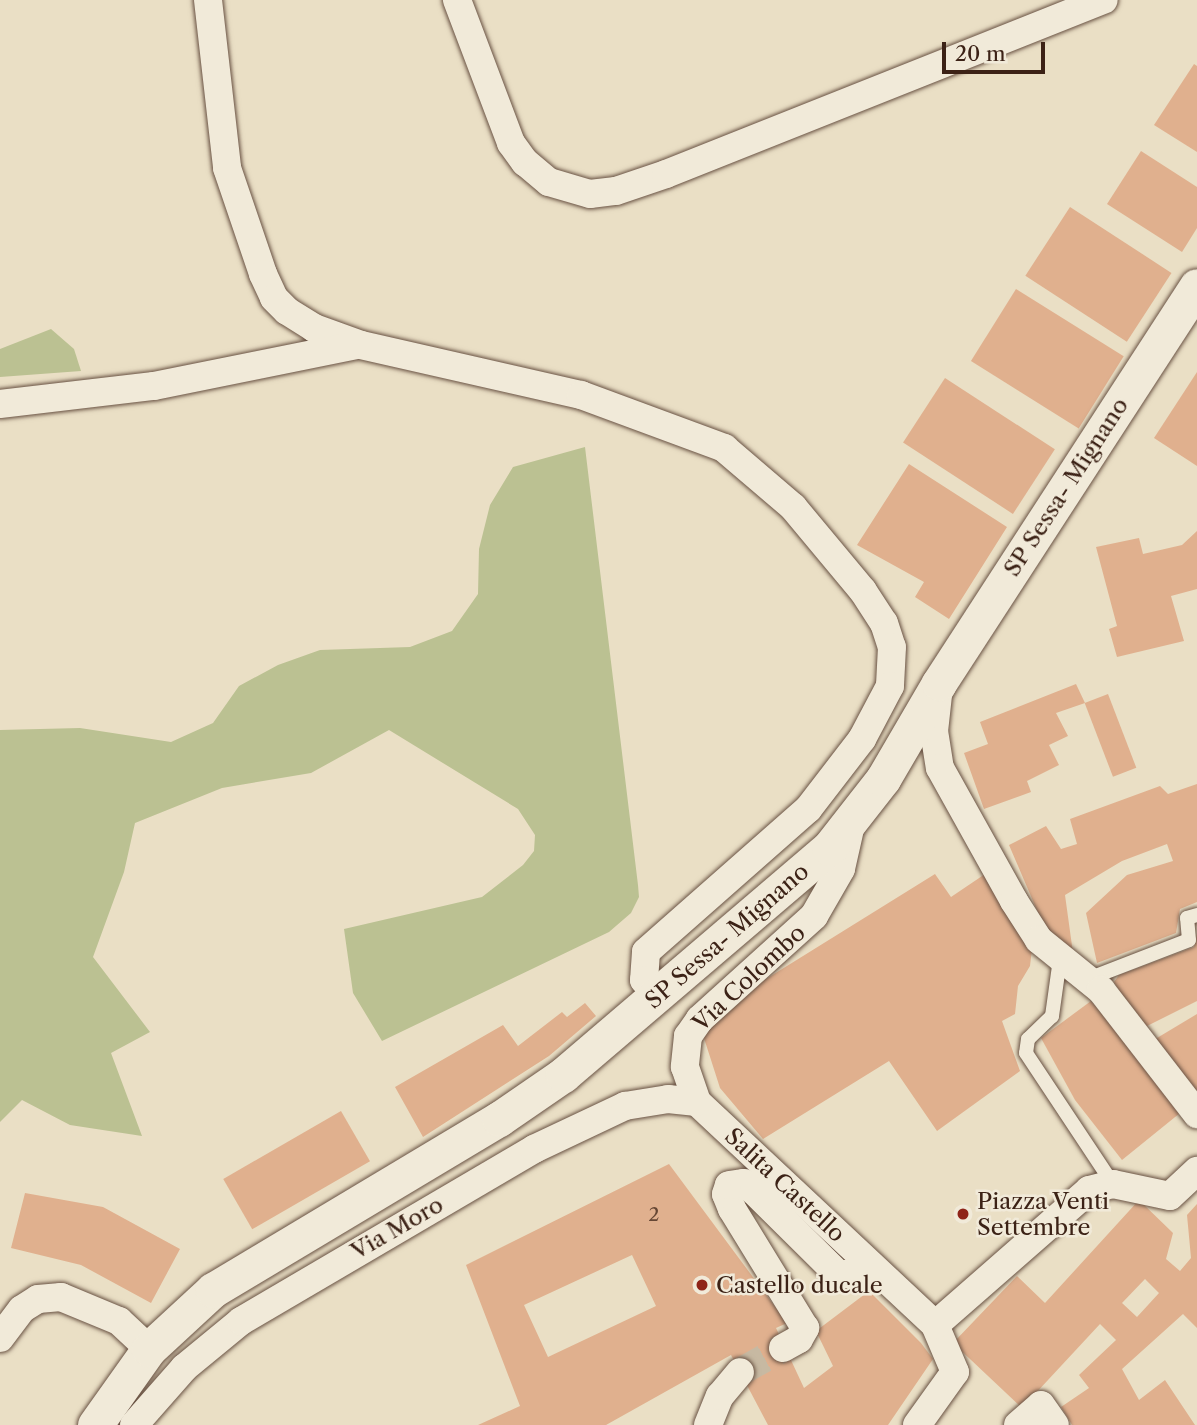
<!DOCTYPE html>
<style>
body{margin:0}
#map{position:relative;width:1197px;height:1425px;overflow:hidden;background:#eadfc5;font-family:"Libre Caslon Text",serif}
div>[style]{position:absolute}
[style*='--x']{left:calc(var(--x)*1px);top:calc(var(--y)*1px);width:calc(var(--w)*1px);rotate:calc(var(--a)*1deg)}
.green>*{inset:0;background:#bbc192}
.building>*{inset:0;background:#e0b08e;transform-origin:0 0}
.minor-tunnel>*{height:28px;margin-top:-14px;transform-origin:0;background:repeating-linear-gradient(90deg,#c7b9a2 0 28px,transparent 0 42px)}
.roads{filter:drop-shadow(0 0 2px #685142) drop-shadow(0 0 2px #685142)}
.service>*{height:14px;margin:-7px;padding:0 7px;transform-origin:7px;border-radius:7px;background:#f1ead9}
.minor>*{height:28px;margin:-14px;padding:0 14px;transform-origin:14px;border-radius:14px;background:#f1ead9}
.tertiary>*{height:35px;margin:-17.5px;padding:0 17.5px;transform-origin:17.5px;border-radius:17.5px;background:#f1ead9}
.dots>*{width:19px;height:19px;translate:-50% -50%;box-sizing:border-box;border:4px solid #f1ead9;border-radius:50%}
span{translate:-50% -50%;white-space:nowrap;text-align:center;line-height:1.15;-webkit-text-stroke:5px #f1ead9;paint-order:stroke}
.number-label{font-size:19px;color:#654634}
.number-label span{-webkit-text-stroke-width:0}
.street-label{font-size:23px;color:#3c2216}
.poi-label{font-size:23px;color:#3c2216}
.left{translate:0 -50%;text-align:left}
.scale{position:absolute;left:942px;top:42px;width:103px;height:32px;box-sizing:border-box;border:4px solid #3c2216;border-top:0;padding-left:9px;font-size:21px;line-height:24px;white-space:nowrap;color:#3c2216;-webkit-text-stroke:5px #f1ead9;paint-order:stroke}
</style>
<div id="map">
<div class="green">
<i style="clip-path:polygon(51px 329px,74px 349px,81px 371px,0 377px,0 349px)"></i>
<i style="clip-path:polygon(585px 447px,638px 885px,639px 897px,631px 913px,609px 932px,382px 1041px,353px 993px,344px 929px,482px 897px,523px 865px,534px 851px,535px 835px,518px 809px,389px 730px,311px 773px,222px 788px,135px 823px,124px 872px,93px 957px,150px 1032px,111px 1053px,142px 1136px,70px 1125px,22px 1100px,0 1122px,0 730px,80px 728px,171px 742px,213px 723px,239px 686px,278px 665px,320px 650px,410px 647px,452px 631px,478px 594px,479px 549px,490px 505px,513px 467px)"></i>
</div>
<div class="building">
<i style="clip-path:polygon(1194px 64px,1197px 66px,1197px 152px,1154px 125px)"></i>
<i style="clip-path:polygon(1141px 151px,1197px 187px,1197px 228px,1182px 252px,1107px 204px)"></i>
<i style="left:1070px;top:207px;width:121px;height:82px;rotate:33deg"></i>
<i style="left:1016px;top:289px;width:127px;height:85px;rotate:32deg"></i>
<i style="clip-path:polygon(1197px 372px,1197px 466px,1154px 438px)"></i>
<i style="left:945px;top:378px;width:131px;height:77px;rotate:33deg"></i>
<i style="clip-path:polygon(909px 464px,1007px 527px,949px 619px,915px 597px,924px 582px,857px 545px)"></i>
<i style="clip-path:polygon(1197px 531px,1197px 589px,1171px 596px,1184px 641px,1117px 657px,1109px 629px,1117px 626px,1096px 547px,1139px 538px,1143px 554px,1182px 545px)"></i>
<i style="clip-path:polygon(1076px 684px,1085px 703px,1056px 713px,1068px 736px,1049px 745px,1059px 765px,1027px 781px,1031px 792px,984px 809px,964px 753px,988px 744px,980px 722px)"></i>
<i style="left:1108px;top:694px;width:79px;height:25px;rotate:69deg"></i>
<i style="clip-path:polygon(1197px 784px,1197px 902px,1180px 909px,1176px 933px,1097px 963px,1086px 913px,1127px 875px,1173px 861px,1167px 844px,1122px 861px,1065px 895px,1073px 953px,1048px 936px,1009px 845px,1046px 826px,1061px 849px,1077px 844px,1070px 819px,1160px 786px,1168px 794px)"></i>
<i style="clip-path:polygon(988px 872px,1033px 940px,1030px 966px,1018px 986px,1015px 1014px,1002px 1021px,1020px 1071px,937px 1131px,889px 1061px,763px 1139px,720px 1088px,703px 1035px,726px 1004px,935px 874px,951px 897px)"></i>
<i style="clip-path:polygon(1197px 934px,1197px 1001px,1141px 1029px,1114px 982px,1119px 975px,1194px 947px)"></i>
<i style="clip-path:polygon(1091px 1001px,1185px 1109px,1122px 1160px,1075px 1100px,1041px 1038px)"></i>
<i style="clip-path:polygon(585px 1003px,596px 1016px,549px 1056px,423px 1137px,395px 1087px,503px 1025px,518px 1046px,562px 1012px,567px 1017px)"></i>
<i style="clip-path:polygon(1197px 1014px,1197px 1097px,1152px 1041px)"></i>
<i style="left:341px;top:1111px;width:58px;height:136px;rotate:60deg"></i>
<i style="clip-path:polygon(evenodd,669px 1164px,787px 1323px,776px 1328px,804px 1388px,833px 1366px,816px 1331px,869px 1291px,921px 1343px,933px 1359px,888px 1425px,768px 1425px,731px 1355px,606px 1425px,478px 1425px,520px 1406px,466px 1265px,669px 1164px,632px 1255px,656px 1306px,548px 1357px,524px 1305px,632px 1255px)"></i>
<i style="clip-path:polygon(25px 1193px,103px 1207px,180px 1249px,151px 1303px,81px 1265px,11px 1248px)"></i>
<i style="clip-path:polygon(evenodd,1139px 1200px,1173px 1233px,1166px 1259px,1180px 1271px,1191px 1258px,1187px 1215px,1197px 1204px,1197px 1328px,1183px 1314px,1122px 1369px,1139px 1400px,1165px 1380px,1195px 1425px,1072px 1425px,1061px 1407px,1089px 1388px,1079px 1375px,1116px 1340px,1100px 1324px,1022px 1408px,953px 1343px,1017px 1276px,1045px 1303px,1139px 1200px,1145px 1279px,1159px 1293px,1137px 1317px,1122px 1303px,1145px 1279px)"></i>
</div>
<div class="minor-tunnel">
<i style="--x:740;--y:1372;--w:49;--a:-29.2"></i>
</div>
<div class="roads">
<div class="service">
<i style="--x:1060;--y:959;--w:58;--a:98"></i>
<i style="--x:1052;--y:1016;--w:33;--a:136"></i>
<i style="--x:1028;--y:1039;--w:14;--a:98"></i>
<i style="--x:1026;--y:1053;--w:157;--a:56.4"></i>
<i style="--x:1088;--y:979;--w:108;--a:-21.1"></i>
<i style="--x:1189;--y:940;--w:22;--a:-95"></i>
<i style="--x:1187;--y:918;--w:10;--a:-17"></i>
</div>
<div class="minor">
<i style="--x:208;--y:0;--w:169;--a:83.5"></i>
<i style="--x:227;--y:168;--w:112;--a:71.2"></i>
<i style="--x:263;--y:274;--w:26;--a:65"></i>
<i style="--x:274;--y:298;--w:18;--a:45"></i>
<i style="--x:287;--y:311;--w:32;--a:32"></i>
<i style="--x:314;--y:328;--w:50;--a:19.9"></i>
<i style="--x:361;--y:345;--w:226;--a:12.8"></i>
<i style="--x:581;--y:395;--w:153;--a:20.3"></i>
<i style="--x:724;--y:448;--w:91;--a:40.5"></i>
<i style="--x:793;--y:507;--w:109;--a:50.2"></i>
<i style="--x:863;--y:591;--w:38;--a:57"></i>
<i style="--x:884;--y:623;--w:25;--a:72"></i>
<i style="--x:892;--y:647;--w:39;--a:93"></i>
<i style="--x:890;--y:686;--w:60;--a:117.8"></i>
<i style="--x:862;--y:739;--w:88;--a:127.6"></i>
<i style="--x:808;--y:809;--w:216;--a:138.6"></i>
<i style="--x:646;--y:952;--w:28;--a:94"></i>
<i style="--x:644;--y:980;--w:21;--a:49"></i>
<i style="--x:457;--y:0;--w:153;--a:69.3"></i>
<i style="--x:511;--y:143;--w:24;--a:54"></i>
<i style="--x:525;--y:162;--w:31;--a:40"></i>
<i style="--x:549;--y:182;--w:43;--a:16.3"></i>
<i style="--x:590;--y:194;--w:26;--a:-7"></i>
<i style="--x:616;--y:191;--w:53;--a:-18.8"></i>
<i style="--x:666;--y:174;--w:471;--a:-21.7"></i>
<i style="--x:0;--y:404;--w:155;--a:-6.7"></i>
<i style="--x:154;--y:386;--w:208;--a:-11.4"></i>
<i style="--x:939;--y:686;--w:45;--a:96.3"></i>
<i style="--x:934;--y:731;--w:37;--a:81"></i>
<i style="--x:940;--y:768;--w:152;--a:60.9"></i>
<i style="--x:1014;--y:901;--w:46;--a:57.3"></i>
<i style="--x:1039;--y:940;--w:80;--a:38.9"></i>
<i style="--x:1101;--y:990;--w:157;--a:52.3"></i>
<i style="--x:852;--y:820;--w:50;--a:102.7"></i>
<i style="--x:841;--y:869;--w:54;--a:119.9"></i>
<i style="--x:814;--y:916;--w:154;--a:137.9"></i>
<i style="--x:700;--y:1019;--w:21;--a:125"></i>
<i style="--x:688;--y:1036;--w:31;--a:96"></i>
<i style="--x:685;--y:1067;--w:37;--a:71"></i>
<i style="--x:697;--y:1102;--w:326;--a:43.1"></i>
<i style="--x:0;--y:1338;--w:36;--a:-53"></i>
<i style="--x:22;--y:1309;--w:19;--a:-32"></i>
<i style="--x:38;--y:1299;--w:23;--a:-5"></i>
<i style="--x:61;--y:1297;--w:63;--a:22.5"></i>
<i style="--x:119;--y:1321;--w:41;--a:43"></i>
<i style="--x:783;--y:1348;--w:18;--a:-29"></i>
<i style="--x:799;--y:1339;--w:13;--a:-61"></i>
<i style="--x:805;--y:1328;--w:140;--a:-121.5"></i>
<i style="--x:732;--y:1209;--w:16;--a:-112"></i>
<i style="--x:726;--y:1194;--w:9;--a:-72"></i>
<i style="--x:729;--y:1185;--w:15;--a:-8"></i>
<i style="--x:744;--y:1183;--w:13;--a:39"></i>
<i style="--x:754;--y:1191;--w:118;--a:44.7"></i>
<i style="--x:838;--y:1274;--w:14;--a:0"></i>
<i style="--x:852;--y:1274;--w:19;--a:-35"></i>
<i style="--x:134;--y:1425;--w:76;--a:-48.7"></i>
<i style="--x:184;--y:1368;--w:74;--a:-39.5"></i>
<i style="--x:241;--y:1321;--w:340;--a:-30.4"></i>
<i style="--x:534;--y:1149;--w:101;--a:-25.3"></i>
<i style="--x:625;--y:1106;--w:44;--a:-9.2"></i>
<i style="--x:668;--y:1099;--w:29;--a:6"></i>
<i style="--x:708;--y:1425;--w:31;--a:-68"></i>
<i style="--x:720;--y:1396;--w:31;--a:-50"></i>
<i style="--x:917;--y:1425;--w:65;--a:-54.4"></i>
<i style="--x:955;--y:1372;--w:51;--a:-113.1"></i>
<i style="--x:935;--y:1325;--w:205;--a:-41.2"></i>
<i style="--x:1089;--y:1190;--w:25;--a:-14"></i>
<i style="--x:1113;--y:1184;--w:58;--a:11.9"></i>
<i style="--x:1170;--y:1196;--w:37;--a:-43"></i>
<i style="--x:1018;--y:1425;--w:30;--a:-41"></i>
<i style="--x:1041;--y:1405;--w:24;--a:55"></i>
</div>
<div class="tertiary">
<i style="--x:95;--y:1425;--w:93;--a:-54.6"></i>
<i style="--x:149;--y:1349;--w:87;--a:-42.7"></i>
<i style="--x:213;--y:1290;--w:333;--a:-30.9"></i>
<i style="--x:499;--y:1119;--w:78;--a:-34.5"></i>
<i style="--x:563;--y:1075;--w:350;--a:-40.5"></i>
<i style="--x:829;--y:848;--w:88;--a:-52"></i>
<i style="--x:883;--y:779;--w:111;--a:-59.7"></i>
<i style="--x:939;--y:683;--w:473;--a:-57"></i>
</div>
</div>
<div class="dots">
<i style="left:963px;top:1214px;background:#8f2418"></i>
<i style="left:702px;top:1285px;background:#8f2418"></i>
</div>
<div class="number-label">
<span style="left:654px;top:1215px">2</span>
</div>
<div class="street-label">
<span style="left:1066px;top:487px;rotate:-57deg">SP Sessa- Mignano</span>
<span style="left:727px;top:936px;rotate:-41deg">SP Sessa- Mignano</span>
<span style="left:749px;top:978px;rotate:-43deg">Via Colombo</span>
<span style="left:785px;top:1185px;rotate:43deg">Salita Castello</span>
<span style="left:397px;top:1228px;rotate:-30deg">Via Moro</span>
</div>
<div class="poi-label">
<span class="left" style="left:977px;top:1214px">Piazza Venti<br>Settembre</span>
<span class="left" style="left:716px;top:1285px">Castello ducale</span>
</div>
<div class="scale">20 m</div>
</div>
